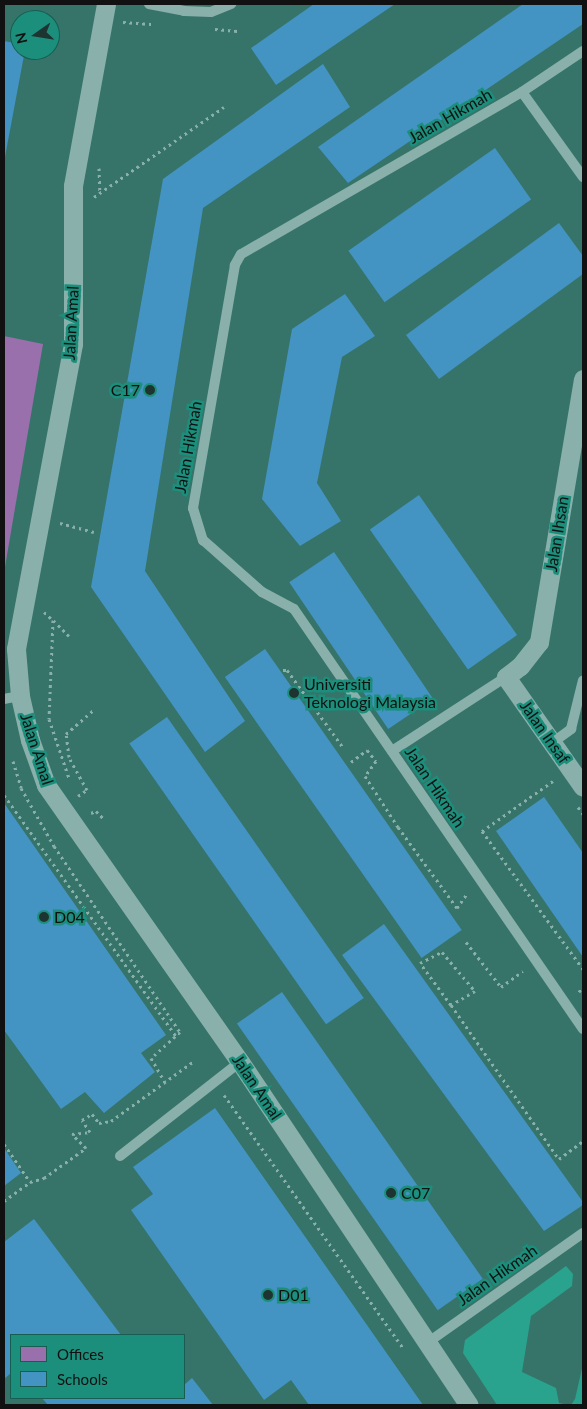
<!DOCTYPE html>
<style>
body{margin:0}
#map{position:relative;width:587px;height:1409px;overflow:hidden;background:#36746a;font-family:Lato,sans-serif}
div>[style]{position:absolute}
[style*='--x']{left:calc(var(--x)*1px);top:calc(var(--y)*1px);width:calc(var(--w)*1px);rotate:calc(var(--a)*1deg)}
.green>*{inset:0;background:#29a38d}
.offices>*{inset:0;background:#9970ab}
.schools>*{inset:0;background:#4393c3;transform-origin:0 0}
.path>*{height:3px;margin-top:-1.5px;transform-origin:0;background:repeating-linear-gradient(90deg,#8ab0ab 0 2.5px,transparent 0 6.5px)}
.lane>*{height:10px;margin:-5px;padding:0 5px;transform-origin:5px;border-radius:5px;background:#8ab0ab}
.street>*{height:19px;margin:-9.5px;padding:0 9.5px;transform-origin:9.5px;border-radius:9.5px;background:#8ab0ab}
.dots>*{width:14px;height:14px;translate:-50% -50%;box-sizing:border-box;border:2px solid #1b8f7c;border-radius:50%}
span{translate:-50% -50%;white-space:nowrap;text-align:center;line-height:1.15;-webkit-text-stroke:5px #1b8f7c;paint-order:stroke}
.street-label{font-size:16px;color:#111}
.poi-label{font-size:16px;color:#111}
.right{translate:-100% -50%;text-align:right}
.left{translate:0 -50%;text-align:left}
.frame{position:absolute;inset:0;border:5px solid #111;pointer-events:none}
.legend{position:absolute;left:10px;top:1334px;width:175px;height:65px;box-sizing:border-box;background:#1b8f7c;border:1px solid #175d51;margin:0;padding:6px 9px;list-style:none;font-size:15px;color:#111}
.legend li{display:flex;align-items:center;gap:10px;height:25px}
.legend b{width:25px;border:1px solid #175d51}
.north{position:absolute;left:10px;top:10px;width:50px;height:50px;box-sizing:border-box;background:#1b8f7c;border:1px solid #175d51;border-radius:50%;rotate:257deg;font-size:14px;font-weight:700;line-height:20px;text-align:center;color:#111}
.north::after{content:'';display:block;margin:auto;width:18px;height:22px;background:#1e3430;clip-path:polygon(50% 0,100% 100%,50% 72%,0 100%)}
</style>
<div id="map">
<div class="green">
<i style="clip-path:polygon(566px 1266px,573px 1274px,572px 1286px,531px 1316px,522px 1372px,556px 1388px,559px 1403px,568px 1405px,497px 1405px,463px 1353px,465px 1340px)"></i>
<i style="clip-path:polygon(583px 1364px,583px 1405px,571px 1405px,575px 1399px)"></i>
</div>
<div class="offices">
<i style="clip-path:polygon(4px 336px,43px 344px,5px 567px,4px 567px)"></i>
</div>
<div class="schools">
<i style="clip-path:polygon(314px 4px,395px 4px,276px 85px,251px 48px)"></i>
<i style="clip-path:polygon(523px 4px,583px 4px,583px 24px,348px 183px,318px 147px)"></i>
<i style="clip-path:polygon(4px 41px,20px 44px,20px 50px,25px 50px,5px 157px)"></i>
<i style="clip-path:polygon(323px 64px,350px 107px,203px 208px,145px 571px,245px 721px,205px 752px,91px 587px,163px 179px)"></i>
<i style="left:495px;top:148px;width:63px;height:179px;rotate:55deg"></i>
<i style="clip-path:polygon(559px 223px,583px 256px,583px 274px,439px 379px,406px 335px)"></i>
<i style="clip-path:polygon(345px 294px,375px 336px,342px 357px,317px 483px,341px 521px,300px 546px,262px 499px,292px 329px)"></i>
<i style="left:419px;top:495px;width:171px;height:60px;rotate:55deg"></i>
<i style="left:334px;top:552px;width:177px;height:54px;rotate:56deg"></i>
<i style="left:265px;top:649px;width:343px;height:49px;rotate:55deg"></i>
<i style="left:167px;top:717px;width:343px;height:46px;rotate:55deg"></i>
<i style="clip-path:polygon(544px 797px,583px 853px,583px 957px,496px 831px)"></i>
<i style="clip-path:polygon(4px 803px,166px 1035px,141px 1053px,155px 1072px,104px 1113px,85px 1092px,61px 1109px,4px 1030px)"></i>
<i style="clip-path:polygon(384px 924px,583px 1202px,583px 1205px,544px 1231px,342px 955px)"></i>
<i style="left:282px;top:992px;width:350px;height:55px;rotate:55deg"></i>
<i style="clip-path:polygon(215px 1108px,423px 1405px,309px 1405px,291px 1380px,264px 1400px,131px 1210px,153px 1194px,133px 1167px)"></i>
<i style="clip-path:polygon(4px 1148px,21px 1173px,4px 1186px)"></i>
<i style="clip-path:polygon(34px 1219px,121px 1335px,11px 1335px,11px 1373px,4px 1379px,4px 1242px)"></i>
<i style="clip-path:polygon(192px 1378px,213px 1405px,48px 1405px,42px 1398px,184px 1398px,184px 1385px)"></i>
</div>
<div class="path">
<i style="--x:123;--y:22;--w:31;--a:4"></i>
<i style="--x:215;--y:29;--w:25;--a:5"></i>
<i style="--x:99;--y:168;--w:23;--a:88"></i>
<i style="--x:94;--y:197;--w:158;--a:-34.7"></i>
<i style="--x:60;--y:523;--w:35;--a:15"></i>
<i style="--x:44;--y:612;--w:12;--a:42"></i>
<i style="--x:69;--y:636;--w:23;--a:-135"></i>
<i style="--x:53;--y:620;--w:99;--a:92.3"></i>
<i style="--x:49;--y:719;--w:62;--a:71.3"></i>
<i style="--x:283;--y:670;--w:4;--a:0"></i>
<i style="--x:287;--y:670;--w:94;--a:54.1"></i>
<i style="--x:13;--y:761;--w:28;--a:73"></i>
<i style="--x:21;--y:788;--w:67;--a:60.4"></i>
<i style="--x:54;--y:846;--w:225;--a:55.9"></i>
<i style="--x:180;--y:1032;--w:39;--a:138"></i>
<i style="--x:151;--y:1058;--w:28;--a:60"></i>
<i style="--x:351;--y:762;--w:20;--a:-37"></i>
<i style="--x:367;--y:750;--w:14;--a:51"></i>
<i style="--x:376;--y:761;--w:19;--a:126"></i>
<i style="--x:365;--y:776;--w:61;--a:57.1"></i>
<i style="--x:398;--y:827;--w:100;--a:53.9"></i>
<i style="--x:457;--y:908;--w:19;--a:-55"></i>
<i style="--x:553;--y:781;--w:87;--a:144.8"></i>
<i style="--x:482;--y:831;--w:171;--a:53.8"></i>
<i style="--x:4;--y:795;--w:296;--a:54.5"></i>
<i style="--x:78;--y:796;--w:11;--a:-34"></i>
<i style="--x:87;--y:790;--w:38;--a:-119"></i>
<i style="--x:69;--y:757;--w:23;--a:-97"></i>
<i style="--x:66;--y:734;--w:37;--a:-41"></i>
<i style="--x:578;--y:807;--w:9;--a:54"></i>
<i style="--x:91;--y:813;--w:5;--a:-22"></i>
<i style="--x:96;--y:811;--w:10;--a:45"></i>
<i style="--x:466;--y:942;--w:57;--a:52.1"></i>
<i style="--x:501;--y:987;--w:27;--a:-36"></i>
<i style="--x:579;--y:992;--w:7;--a:-56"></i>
<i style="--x:451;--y:1005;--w:52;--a:-126.4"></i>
<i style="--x:420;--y:963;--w:25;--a:-27"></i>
<i style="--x:442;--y:952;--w:51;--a:49.8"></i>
<i style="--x:475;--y:991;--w:28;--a:150"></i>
<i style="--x:451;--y:1005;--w:188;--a:55"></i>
<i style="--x:559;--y:1159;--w:30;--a:-37"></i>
<i style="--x:224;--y:1095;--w:311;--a:54.7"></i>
<i style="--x:4;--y:1144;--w:46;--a:55.6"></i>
<i style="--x:4;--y:1201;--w:32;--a:-36"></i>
<i style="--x:30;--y:1182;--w:15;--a:-16"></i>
<i style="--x:44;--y:1178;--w:52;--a:-35.5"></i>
<i style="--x:86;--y:1148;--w:20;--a:-135"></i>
<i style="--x:72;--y:1134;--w:18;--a:-6"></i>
<i style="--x:90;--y:1132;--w:14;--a:-124"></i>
<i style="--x:82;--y:1120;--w:12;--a:-31"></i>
<i style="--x:92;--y:1114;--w:11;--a:52"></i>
<i style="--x:99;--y:1123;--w:12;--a:-9"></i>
<i style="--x:111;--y:1121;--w:102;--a:-35.9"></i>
</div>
<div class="lane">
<i style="--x:149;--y:4;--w:36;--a:11"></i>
<i style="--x:184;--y:11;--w:27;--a:2"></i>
<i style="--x:211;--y:12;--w:22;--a:-22"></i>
<i style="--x:583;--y:51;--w:73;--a:146.1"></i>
<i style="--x:522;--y:92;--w:324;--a:150"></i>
<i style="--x:241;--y:254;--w:13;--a:119"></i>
<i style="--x:235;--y:265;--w:247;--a:99.8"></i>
<i style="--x:193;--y:508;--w:34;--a:73"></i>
<i style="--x:203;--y:540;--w:79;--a:41.4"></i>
<i style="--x:262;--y:592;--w:36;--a:28"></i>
<i style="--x:294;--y:609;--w:510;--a:55.47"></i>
<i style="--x:522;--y:92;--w:105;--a:54.3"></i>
<i style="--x:4;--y:699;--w:16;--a:-11"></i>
<i style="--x:552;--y:743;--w:24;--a:-36"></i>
<i style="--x:571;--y:729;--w:50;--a:-76.2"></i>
<i style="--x:392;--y:751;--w:136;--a:-33"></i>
<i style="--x:120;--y:1156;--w:152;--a:-38.1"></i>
<i style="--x:427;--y:1343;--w:191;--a:-35.2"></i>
</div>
<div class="street">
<i style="--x:106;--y:4;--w:185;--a:100.3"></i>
<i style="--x:73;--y:186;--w:158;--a:90"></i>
<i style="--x:73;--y:344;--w:310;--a:100.6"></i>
<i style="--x:16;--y:649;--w:47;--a:85.1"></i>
<i style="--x:20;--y:696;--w:45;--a:77.2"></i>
<i style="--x:30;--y:740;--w:48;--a:70.4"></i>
<i style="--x:46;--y:785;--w:338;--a:55"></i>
<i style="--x:240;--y:1062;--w:412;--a:56.3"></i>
<i style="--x:583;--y:379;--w:267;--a:99.5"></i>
<i style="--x:539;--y:642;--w:31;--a:128"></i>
<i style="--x:520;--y:666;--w:18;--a:142"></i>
<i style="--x:506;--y:677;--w:134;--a:55"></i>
</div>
<div class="dots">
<i style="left:150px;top:390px;background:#1e3430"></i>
<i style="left:294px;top:693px;background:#1e3430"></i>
<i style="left:44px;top:917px;background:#1e3430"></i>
<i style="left:391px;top:1193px;background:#1e3430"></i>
<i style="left:268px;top:1295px;background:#1e3430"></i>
</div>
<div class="street-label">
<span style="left:450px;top:116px;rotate:-30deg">Jalan Hikmah</span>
<span style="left:71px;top:323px;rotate:-87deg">Jalan Amal</span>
<span style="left:188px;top:447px;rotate:-80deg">Jalan Hikmah</span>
<span style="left:557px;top:534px;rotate:-81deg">Jalan Ihsan</span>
<span style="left:545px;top:732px;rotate:55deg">Jalan Insaf</span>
<span style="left:37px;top:749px;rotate:72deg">Jalan Amal</span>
<span style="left:435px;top:787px;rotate:56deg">Jalan Hikmah</span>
<span style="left:257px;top:1087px;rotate:56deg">Jalan Amal</span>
<span style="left:497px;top:1275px;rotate:-35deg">Jalan Hikmah</span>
</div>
<div class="poi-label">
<span class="right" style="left:140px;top:390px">C17</span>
<span class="left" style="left:304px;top:693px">Universiti<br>Teknologi Malaysia</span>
<span class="left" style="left:54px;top:917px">D04</span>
<span class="left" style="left:401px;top:1193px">C07</span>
<span class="left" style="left:278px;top:1295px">D01</span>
</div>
<div class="frame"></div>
<ul class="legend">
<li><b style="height:14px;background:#9970ab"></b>Offices</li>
<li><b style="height:14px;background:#4393c3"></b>Schools</li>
</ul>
<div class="north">N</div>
</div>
